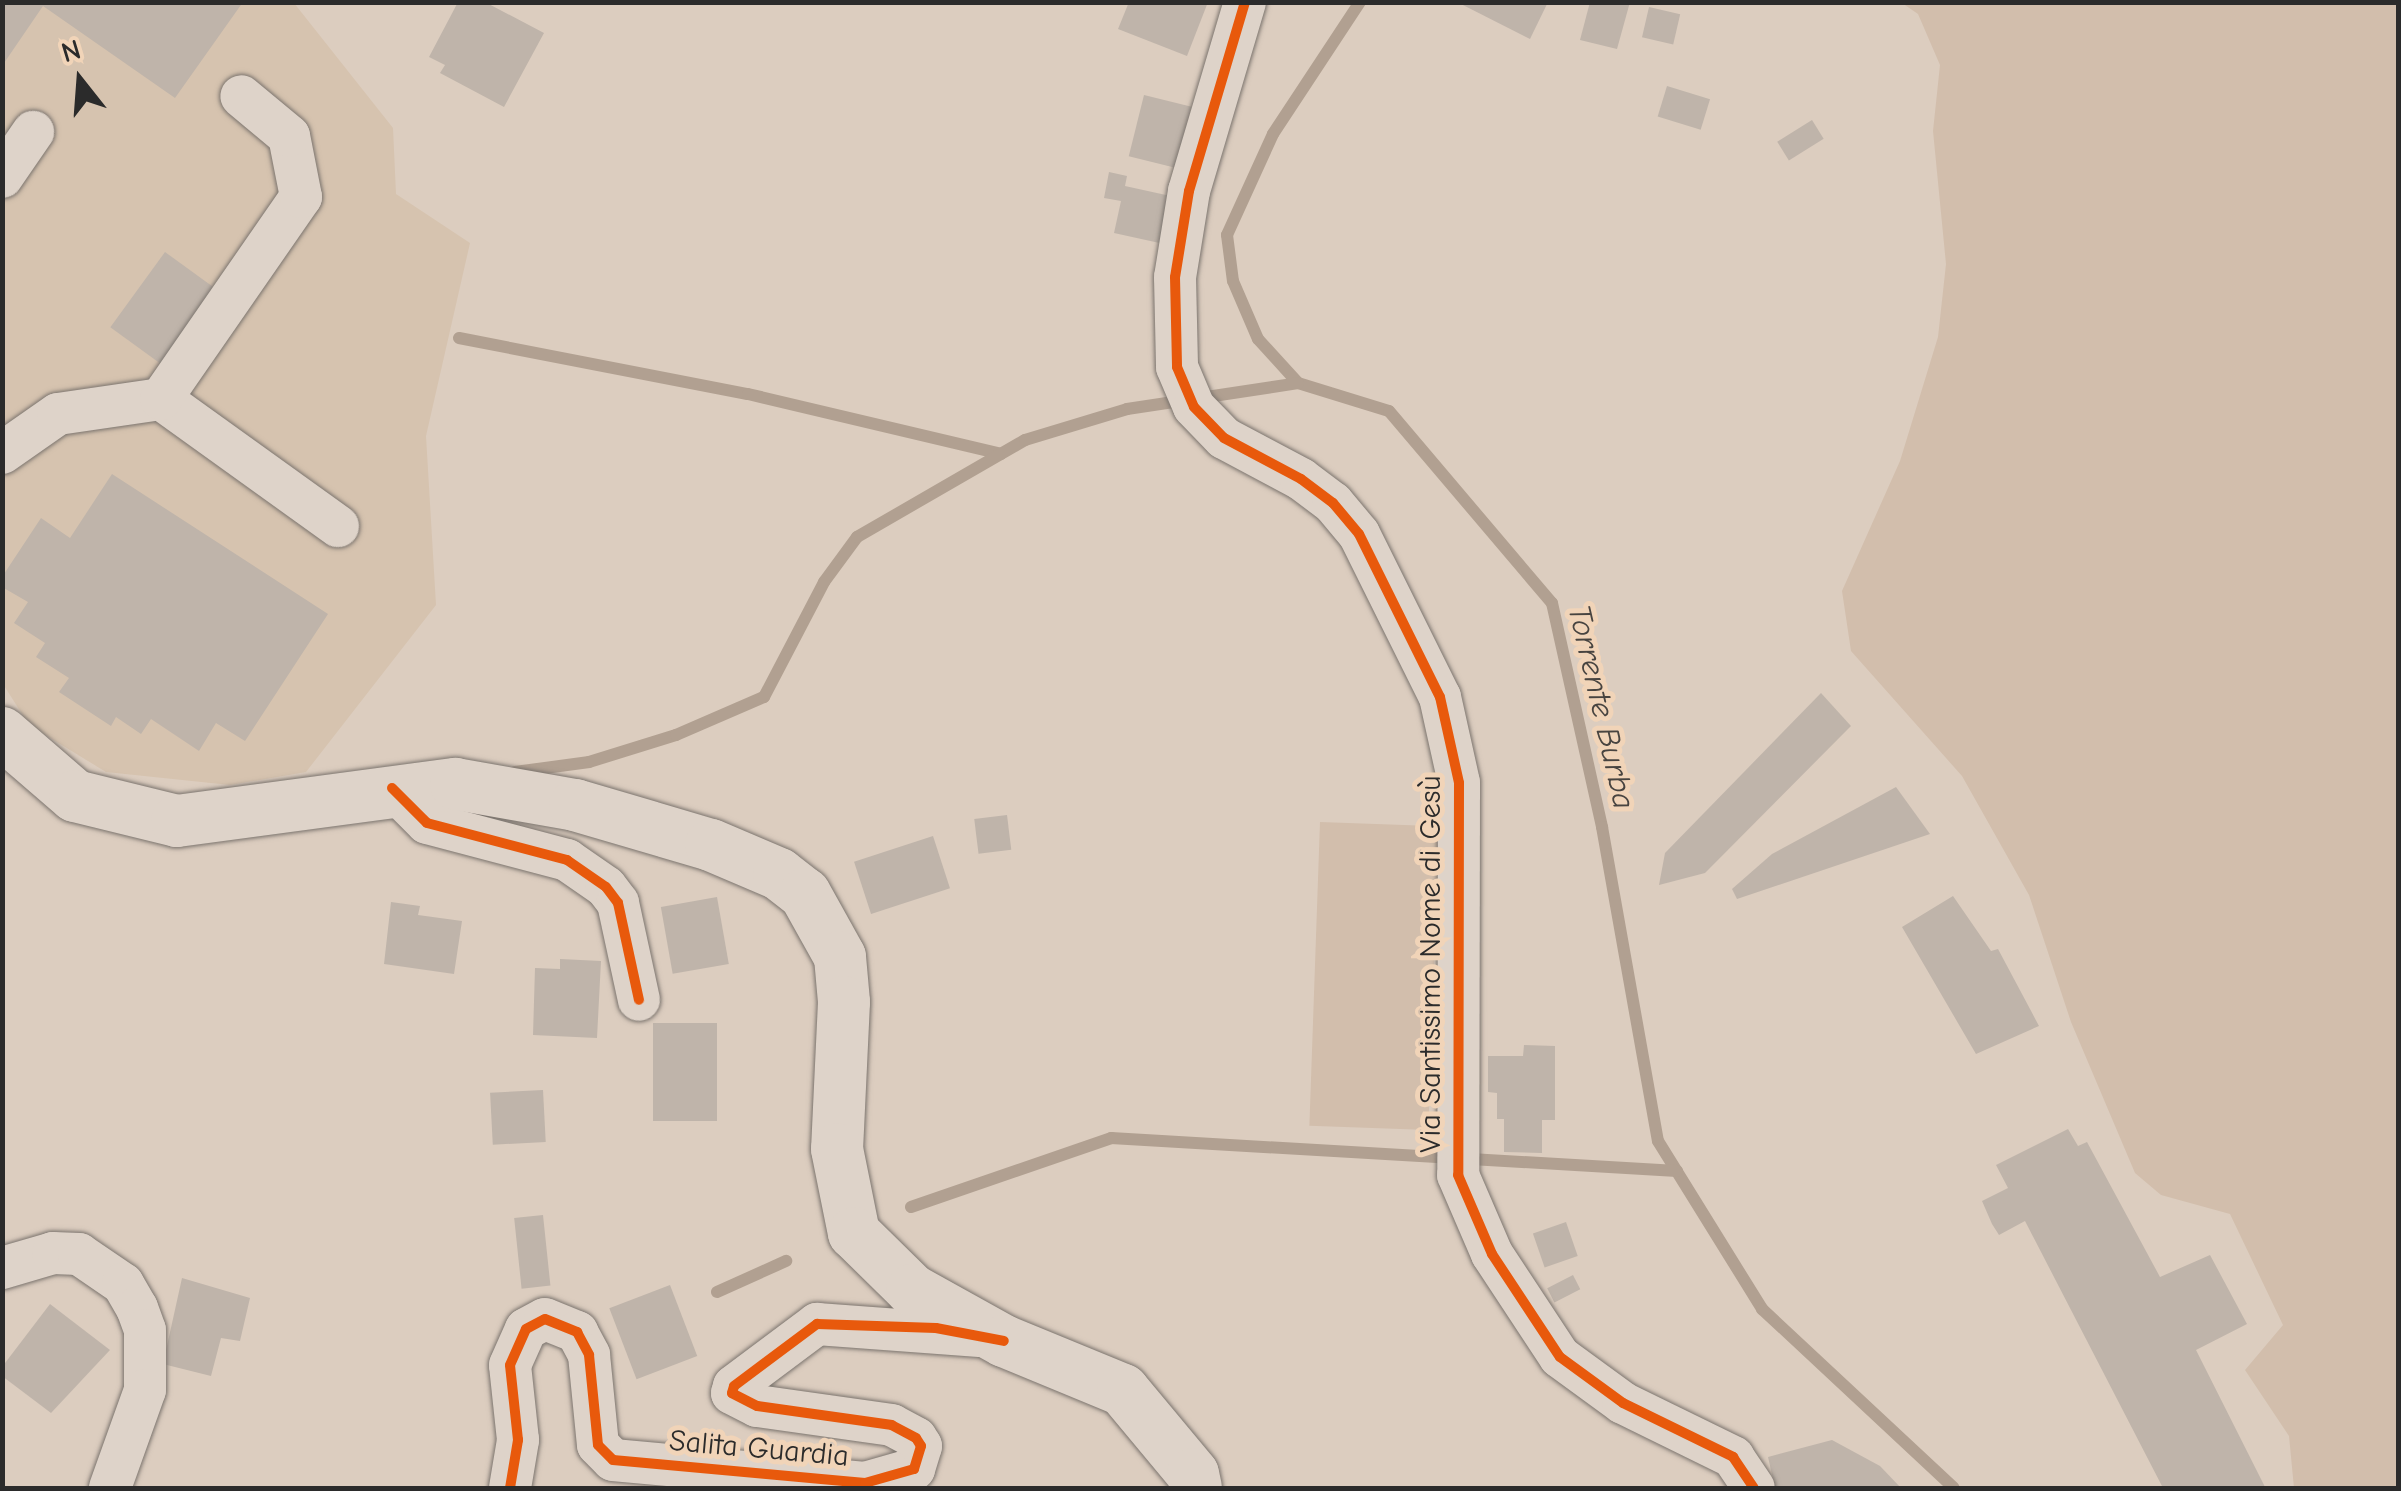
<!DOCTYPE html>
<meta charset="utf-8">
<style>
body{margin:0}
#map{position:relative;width:2401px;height:1491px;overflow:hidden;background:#dccdbf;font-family:"Comic Neue",sans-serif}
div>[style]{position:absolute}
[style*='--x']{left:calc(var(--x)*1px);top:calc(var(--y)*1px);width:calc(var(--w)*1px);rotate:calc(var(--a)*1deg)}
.built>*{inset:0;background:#d6c3af}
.green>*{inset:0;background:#d2beac;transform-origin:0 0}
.stream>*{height:12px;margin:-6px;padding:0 6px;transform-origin:6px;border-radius:6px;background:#b1a091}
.building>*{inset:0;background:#bfb4aa;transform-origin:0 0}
.roads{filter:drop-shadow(0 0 2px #7b746e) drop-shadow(0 0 2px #7b746e)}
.minor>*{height:42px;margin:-21px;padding:0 21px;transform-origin:21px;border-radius:21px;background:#ded3c9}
.major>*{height:52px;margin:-26px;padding:0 26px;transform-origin:26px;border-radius:26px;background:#ded3c9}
.cycleway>*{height:10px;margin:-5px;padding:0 5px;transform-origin:5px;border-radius:5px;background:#e8590c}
span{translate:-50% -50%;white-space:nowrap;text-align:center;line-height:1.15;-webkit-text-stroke:10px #f1d4b8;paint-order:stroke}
.street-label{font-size:30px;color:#2b2b2b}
.water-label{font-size:32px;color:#484440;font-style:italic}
.frame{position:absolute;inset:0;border:5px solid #2b2b2b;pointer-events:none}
.north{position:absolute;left:30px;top:30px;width:100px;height:100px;-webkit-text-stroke:8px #f1d4b8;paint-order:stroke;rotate:343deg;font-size:28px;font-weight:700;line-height:40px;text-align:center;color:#2b2b2b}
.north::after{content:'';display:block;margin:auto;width:35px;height:45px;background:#2b2b2b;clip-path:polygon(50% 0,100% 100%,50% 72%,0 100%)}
</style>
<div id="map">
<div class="built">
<i style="clip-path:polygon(2px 3px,294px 3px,393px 128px,396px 194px,470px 243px,426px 436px,436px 605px,306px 772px,230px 785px,106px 772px,29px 725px,3px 684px)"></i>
</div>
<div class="green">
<i style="clip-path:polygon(1902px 3px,2398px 3px,2398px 1488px,2294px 1488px,2289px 1436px,2245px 1370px,2283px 1325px,2230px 1214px,2161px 1195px,2135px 1173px,2071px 1022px,2029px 895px,1962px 776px,1851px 651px,1842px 591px,1900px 461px,1938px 337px,1946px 264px,1933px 131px,1940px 65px,1918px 14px)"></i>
<i style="left:1320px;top:822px;width:119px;height:304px;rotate:2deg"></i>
</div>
<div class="stream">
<i style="--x:1360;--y:2;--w:158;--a:123.4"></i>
<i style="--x:1273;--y:134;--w:111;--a:114.5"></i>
<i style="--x:1227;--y:235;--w:46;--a:82.6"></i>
<i style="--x:1233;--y:281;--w:63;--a:66.7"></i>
<i style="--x:1258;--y:339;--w:59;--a:47.7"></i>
<i style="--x:1298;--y:383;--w:95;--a:17.1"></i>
<i style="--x:1389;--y:411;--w:252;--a:49.7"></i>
<i style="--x:1552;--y:603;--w:230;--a:77.4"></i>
<i style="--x:1602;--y:827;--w:319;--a:79.9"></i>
<i style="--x:1658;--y:1141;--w:198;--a:58.2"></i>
<i style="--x:1762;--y:1309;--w:262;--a:43"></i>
<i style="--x:459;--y:338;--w:294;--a:11"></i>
<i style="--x:748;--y:394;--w:260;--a:13.3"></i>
<i style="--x:515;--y:772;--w:75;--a:-7.7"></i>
<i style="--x:589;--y:762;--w:91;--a:-17.2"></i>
<i style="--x:676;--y:735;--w:96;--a:-23.4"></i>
<i style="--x:764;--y:697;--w:130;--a:-62.4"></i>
<i style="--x:824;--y:582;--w:56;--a:-53.7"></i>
<i style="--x:857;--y:537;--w:194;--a:-30"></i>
<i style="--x:1025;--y:440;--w:107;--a:-16.9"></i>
<i style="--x:1127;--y:409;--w:173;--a:-8.6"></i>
<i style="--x:911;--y:1207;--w:212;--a:-19"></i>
<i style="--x:1111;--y:1138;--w:567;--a:3.34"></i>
<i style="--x:717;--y:1292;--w:76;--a:-24.2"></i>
</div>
<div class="building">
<i style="clip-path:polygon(2px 2px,243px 2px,175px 98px,43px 6px,2px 66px)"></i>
<i style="clip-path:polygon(458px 2px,485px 2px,544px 33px,504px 107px,440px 73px,445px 65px,429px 57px)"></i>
<i style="clip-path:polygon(1129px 2px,1208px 2px,1187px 56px,1118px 29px)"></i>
<i style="clip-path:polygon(1457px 2px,1548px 2px,1530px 39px)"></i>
<i style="clip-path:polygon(1590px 2px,1630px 2px,1617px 49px,1580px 40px)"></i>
<i style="left:1649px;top:7px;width:32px;height:31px;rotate:13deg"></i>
<i style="left:1667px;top:86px;width:45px;height:32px;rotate:17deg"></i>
<i style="left:1144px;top:95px;width:49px;height:63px;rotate:14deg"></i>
<i style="left:1812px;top:120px;width:22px;height:41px;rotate:58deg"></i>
<i style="clip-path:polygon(1109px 172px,1127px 176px,1125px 186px,1175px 197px,1164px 244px,1114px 233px,1121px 201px,1104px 198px)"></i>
<i style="left:165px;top:252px;width:69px;height:93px;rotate:36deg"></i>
<i style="clip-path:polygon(112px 474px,328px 614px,245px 741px,216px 723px,199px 751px,151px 719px,141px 734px,116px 717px,111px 726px,59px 692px,69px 678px,36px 657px,45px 643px,14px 623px,28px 602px,2px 587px,2px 577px,41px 518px,70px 538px)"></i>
<i style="clip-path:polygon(1821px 693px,1851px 726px,1705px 873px,1659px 885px,1665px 853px)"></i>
<i style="clip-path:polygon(1896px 787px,1930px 834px,1737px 899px,1732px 889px,1772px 854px)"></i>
<i style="left:1007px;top:815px;width:35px;height:33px;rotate:83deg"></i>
<i style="left:933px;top:836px;width:55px;height:83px;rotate:72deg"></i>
<i style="clip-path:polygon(1953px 896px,1991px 951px,1998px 949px,2039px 1026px,1976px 1054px,1902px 927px)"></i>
<i style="left:717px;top:897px;width:68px;height:57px;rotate:80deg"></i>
<i style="clip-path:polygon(391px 902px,420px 906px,418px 915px,462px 921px,454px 974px,384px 964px)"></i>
<i style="clip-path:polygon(560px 959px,601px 961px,597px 1038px,533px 1035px,535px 968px,560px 969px)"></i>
<i style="left:653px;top:1023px;width:64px;height:98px"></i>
<i style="clip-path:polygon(1524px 1045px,1555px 1046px,1555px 1120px,1542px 1120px,1542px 1153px,1504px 1152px,1504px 1119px,1497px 1119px,1497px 1093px,1488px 1092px,1488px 1056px,1523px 1056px)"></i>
<i style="left:543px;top:1090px;width:52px;height:53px;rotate:87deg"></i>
<i style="clip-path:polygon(2068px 1129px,2078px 1146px,2087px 1142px,2160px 1277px,2210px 1255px,2247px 1324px,2196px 1350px,2265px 1487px,2163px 1488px,2025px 1221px,1999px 1235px,1992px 1224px,1982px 1201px,2008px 1188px,1996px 1165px)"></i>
<i style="left:543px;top:1215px;width:71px;height:29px;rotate:84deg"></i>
<i style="left:1566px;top:1222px;width:36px;height:35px;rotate:71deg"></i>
<i style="left:1573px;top:1275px;width:16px;height:29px;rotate:63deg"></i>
<i style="clip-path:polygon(182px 1278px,250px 1298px,240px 1341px,221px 1338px,211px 1376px,163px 1364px)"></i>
<i style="left:670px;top:1285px;width:76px;height:65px;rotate:69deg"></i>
<i style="clip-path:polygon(50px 1304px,110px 1350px,51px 1413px,2px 1376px,2px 1367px)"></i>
<i style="clip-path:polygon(1832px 1440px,1880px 1466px,1901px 1488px,1775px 1488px,1768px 1457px)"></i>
</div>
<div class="roads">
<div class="minor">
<i style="--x:1245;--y:2;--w:197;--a:106.5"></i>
<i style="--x:1189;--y:191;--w:87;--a:99.2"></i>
<i style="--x:1175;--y:277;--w:90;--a:88.7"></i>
<i style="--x:1177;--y:367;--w:43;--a:67"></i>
<i style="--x:1194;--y:407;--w:43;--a:45.9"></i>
<i style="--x:1224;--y:438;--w:87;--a:28"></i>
<i style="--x:1301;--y:479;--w:40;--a:37"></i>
<i style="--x:1333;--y:503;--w:40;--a:50"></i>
<i style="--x:1359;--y:534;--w:182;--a:63.6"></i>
<i style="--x:1440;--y:697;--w:88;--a:77.5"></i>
<i style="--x:1459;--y:783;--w:392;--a:90.1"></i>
<i style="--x:1458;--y:1175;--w:86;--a:66.7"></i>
<i style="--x:1492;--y:1254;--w:123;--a:56.6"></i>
<i style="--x:1560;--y:1357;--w:78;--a:36.1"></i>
<i style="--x:1623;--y:1403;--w:123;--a:26.1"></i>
<i style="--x:1733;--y:1457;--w:37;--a:56"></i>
<i style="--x:2;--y:177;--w:55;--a:-55.4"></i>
<i style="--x:161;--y:399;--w:218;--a:35.7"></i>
<i style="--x:2;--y:453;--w:68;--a:-34.9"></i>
<i style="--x:58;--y:414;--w:104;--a:-8.3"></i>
<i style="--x:161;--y:399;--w:246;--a:-55.3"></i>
<i style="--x:301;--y:197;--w:62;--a:-101.1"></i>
<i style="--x:289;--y:136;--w:62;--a:-140.2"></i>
<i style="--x:392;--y:788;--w:49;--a:45"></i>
<i style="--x:427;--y:823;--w:145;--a:14.8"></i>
<i style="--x:567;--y:860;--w:47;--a:34.7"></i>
<i style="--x:606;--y:887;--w:20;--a:53"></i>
<i style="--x:618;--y:903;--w:99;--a:77.8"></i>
<i style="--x:2;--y:1268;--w:53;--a:-16.4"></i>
<i style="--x:53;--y:1253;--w:26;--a:2"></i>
<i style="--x:79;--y:1254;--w:53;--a:34.3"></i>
<i style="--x:123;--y:1284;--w:28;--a:60"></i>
<i style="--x:137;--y:1308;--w:23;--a:70"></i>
<i style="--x:145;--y:1330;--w:60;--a:90"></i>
<i style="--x:145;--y:1390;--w:104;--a:109.7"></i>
<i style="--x:510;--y:1488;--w:49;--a:-80.5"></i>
<i style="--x:518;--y:1440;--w:75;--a:-96.1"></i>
<i style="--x:510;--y:1365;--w:39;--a:-66"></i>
<i style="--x:526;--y:1329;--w:21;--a:-28"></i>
<i style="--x:545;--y:1319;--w:35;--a:22"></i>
<i style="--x:577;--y:1332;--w:26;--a:62"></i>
<i style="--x:589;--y:1355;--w:90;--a:84.3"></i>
<i style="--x:598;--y:1445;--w:21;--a:45"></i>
<i style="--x:613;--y:1460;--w:253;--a:5.2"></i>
<i style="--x:865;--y:1483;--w:51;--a:-15.9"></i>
<i style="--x:914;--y:1469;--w:24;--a:-73"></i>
<i style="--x:921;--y:1446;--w:9;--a:-122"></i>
<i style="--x:916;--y:1438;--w:27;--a:-152"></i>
<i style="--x:892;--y:1425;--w:136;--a:-172"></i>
<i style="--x:757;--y:1406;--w:28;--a:-153"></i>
<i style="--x:732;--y:1393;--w:7;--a:-74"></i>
<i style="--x:734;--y:1386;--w:104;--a:-36.8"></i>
<i style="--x:817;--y:1324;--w:163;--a:4.2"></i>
</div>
<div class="major">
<i style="--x:2;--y:733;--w:96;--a:40.8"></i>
<i style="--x:75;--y:796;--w:105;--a:13.8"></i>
<i style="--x:177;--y:821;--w:281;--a:-7.6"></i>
<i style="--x:456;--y:784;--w:121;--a:10"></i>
<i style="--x:575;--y:805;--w:142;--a:16.4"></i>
<i style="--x:711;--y:845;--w:74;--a:23.1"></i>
<i style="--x:779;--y:874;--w:33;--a:38"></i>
<i style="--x:805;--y:894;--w:72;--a:60.9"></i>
<i style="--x:840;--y:957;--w:45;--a:84.9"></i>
<i style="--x:844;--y:1002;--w:147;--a:92.7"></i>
<i style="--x:837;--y:1149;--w:86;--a:78.6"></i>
<i style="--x:854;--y:1233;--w:81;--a:44.5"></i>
<i style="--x:912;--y:1290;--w:105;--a:29"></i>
<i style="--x:1004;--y:1341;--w:129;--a:22.4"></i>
<i style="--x:1123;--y:1390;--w:109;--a:50.2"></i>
<i style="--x:1193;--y:1474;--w:14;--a:78"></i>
</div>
</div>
<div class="cycleway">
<i style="--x:1245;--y:2;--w:197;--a:106.5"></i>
<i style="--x:1189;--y:191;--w:87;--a:99.2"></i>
<i style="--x:1175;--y:277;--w:90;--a:88.7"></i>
<i style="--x:1177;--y:367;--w:43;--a:67"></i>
<i style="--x:1194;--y:407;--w:43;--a:45.9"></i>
<i style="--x:1224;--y:438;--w:87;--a:28"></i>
<i style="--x:1301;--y:479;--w:40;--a:37"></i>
<i style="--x:1333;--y:503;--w:40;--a:50"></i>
<i style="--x:1359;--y:534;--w:182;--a:63.6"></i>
<i style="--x:1440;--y:697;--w:88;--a:77.5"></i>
<i style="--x:1459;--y:783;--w:392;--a:90.1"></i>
<i style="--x:1458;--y:1175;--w:86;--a:66.7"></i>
<i style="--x:1492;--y:1254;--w:123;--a:56.6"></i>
<i style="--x:1560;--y:1357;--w:78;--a:36.1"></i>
<i style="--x:1623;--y:1403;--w:123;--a:26.1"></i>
<i style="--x:1733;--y:1457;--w:37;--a:56"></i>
<i style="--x:392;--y:788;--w:49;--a:45"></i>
<i style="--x:427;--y:823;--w:145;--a:14.8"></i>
<i style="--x:567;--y:860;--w:47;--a:34.7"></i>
<i style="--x:606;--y:887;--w:20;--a:53"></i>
<i style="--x:618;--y:903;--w:99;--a:77.8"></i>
<i style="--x:510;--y:1488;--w:49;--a:-80.5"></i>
<i style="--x:518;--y:1440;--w:75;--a:-96.1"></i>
<i style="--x:510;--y:1365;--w:39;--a:-66"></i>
<i style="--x:526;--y:1329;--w:21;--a:-28"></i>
<i style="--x:545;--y:1319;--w:35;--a:22"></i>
<i style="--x:577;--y:1332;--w:26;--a:62"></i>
<i style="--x:589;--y:1355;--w:90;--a:84.3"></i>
<i style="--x:598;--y:1445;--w:21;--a:45"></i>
<i style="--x:613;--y:1460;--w:253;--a:5.2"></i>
<i style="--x:865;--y:1483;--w:51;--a:-15.9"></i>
<i style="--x:914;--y:1469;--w:24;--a:-73"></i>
<i style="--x:921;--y:1446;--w:9;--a:-122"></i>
<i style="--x:916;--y:1438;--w:27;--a:-152"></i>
<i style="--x:892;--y:1425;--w:136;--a:-172"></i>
<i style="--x:757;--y:1406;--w:28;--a:-153"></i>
<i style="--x:732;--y:1393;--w:7;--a:-74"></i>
<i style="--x:734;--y:1386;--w:104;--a:-36.8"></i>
<i style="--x:817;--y:1324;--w:119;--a:1.9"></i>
<i style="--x:936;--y:1328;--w:69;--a:10.8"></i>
</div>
<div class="street-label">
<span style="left:1431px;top:964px;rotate:-90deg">Via Santissimo Nome di Gesù</span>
<span style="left:759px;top:1449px;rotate:5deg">Salita Guardia</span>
</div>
<div class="water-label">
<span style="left:1601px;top:707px;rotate:77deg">Torrente Burba</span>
</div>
<div class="frame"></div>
<div class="north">N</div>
</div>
